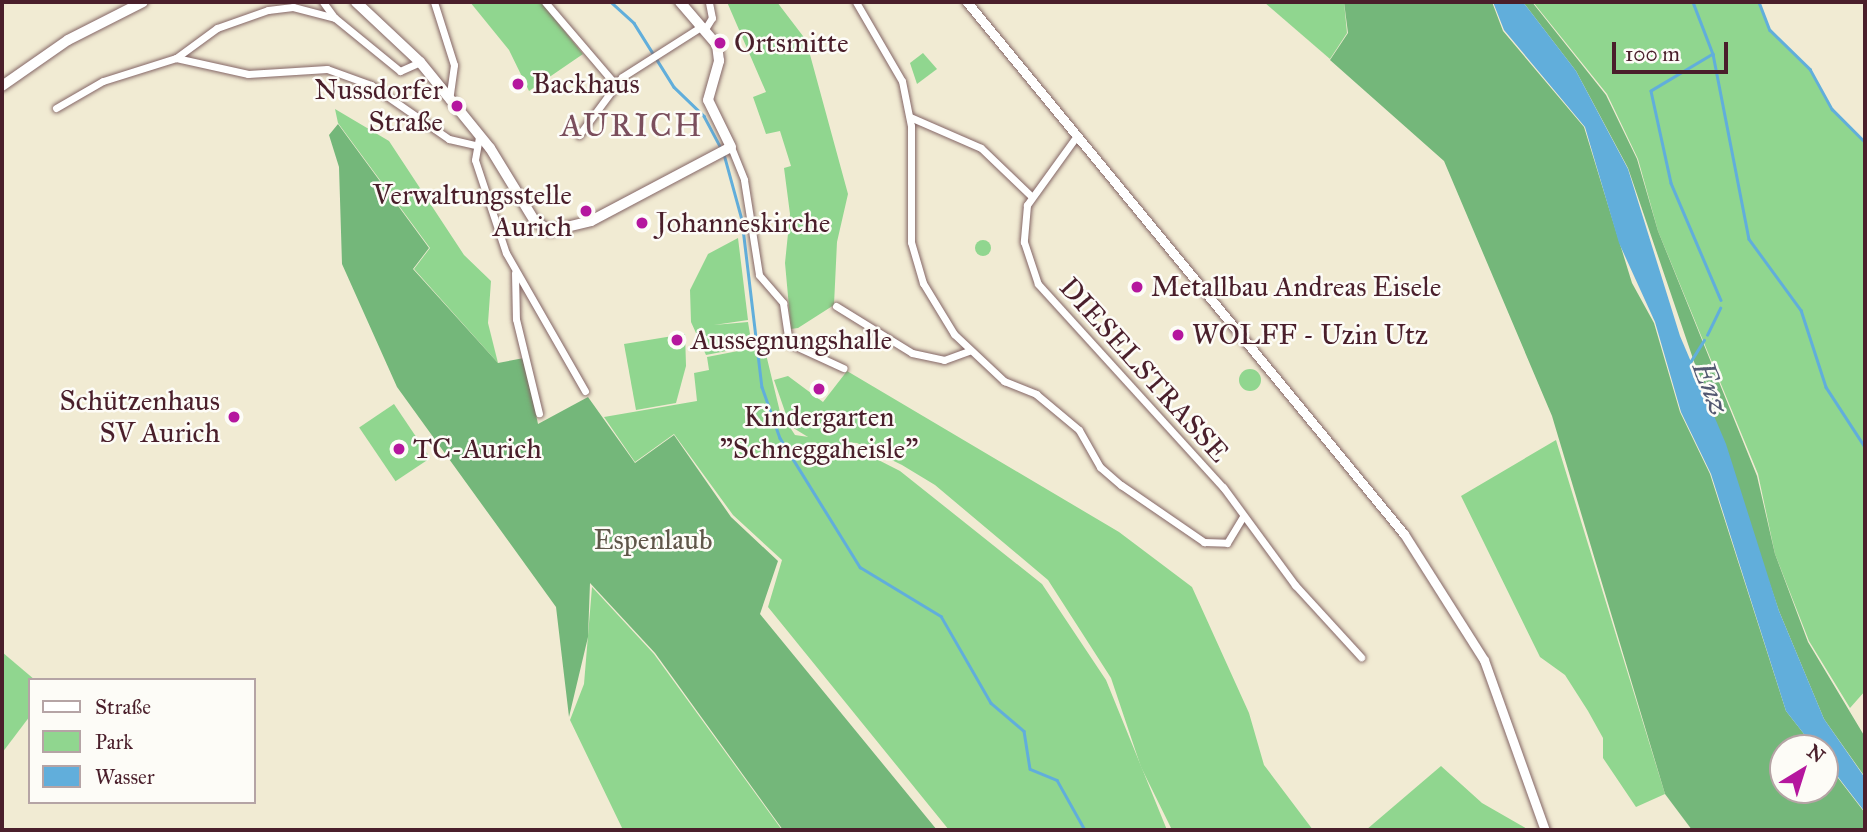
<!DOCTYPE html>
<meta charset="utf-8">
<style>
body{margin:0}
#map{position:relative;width:1867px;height:832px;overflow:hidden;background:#f1ebd3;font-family:"IM FELL Great Primer",serif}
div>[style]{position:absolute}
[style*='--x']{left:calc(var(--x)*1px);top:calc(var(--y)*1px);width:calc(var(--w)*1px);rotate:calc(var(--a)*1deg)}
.green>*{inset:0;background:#90d68f;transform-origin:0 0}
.round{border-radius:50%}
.forest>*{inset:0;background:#74b77a}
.water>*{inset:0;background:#61aedb}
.stream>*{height:2.5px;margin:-1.25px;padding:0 1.25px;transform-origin:1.25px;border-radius:1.25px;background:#61aedb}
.roads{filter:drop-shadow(0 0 2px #846666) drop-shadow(0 0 2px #846666)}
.minor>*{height:7px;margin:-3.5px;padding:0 3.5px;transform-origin:3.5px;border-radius:3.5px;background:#fff}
.tertiary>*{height:9px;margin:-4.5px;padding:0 4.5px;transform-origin:4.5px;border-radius:4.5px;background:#fff}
.secondary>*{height:10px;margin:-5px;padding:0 5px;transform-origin:5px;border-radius:5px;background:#fff}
.dots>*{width:19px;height:19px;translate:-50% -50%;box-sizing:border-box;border:4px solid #fdfcf7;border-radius:50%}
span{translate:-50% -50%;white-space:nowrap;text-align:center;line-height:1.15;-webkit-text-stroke:5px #fdfcf7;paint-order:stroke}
.poi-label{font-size:28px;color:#4a1f2b}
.left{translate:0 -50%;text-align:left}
.right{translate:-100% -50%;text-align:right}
.street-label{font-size:28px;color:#4a1f2b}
.park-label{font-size:28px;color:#5f5649}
.water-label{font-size:30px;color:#535871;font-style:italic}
.quarter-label{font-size:32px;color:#7b4f5d;letter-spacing:2px}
.frame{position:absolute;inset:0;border:4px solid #4a1f2b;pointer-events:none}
.legend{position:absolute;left:28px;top:678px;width:228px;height:126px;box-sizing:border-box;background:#fdfcf7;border:2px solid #b5a4a5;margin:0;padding:9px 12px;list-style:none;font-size:21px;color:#4a1f2b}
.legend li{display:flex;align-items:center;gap:14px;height:35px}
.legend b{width:35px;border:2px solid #b5a4a5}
.north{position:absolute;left:1769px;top:734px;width:70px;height:70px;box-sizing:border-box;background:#fdfcf7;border:2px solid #b5a4a5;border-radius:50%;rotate:38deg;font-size:19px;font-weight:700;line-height:28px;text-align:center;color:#4a1f2b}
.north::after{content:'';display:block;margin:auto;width:24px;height:32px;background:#b5179e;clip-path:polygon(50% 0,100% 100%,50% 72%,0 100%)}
.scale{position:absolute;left:1612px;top:42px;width:116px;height:32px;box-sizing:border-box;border:4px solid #4a1f2b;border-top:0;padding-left:9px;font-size:21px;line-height:24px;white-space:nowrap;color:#4a1f2b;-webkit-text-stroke:5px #fdfcf7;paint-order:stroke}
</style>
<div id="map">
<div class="green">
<i style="clip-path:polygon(470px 2px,541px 2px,583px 54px,529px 91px,509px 50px)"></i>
<i style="clip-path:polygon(727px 2px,777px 2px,806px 40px,848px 194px,837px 242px,834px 305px,798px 328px,791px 329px,785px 263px,790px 214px,784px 168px,791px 166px,780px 131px,766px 134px,753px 97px,766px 92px)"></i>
<i style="clip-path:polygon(1264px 2px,1344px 2px,1347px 33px,1330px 59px)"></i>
<i style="clip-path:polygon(1533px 2px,1758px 2px,1770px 30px,1809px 69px,1832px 110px,1865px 143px,1865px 691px,1850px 708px,1809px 641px,1775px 554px,1758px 474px,1658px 231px,1638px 159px,1607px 94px)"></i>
<i style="clip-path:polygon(923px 53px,937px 69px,917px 84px,910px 63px)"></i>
<i style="clip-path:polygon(335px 109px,389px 141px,464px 255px,491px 281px,488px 323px,498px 363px,414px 269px,430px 248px,338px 123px)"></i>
<i style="clip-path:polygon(738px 238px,748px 320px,714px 325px,748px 322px,752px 346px,706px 355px,691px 322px,690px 290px,708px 254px)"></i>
<i class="round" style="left:975px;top:240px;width:16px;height:16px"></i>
<i style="clip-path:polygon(685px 334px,686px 366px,676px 403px,636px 410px,624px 344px)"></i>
<i style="clip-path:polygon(764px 346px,780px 412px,795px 435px,843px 442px,900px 471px,1042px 584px,1106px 680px,1167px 830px,949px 830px,768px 607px,782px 560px,733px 515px,674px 434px,635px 462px,604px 417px,697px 401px,694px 373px,709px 370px,707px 357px)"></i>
<i class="round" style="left:1239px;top:369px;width:22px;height:22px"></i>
<i style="clip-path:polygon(847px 371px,1119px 532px,1192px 587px,1249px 713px,1264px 765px,1313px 830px,1172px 830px,1141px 767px,1111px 678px,1048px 580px,935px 485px,902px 465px,857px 443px,813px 440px,790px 426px,774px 380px,788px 376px,823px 402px)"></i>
<i style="left:394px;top:404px;width:65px;height:42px;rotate:56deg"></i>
<i style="clip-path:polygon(1556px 440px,1665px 794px,1636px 807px,1603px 758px,1603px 738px,1588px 711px,1565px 675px,1540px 657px,1461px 496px)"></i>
<i style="clip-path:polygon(592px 587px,654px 654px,782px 830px,623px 830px,570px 720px,584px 684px)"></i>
<i style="clip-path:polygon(2px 652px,35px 680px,30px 716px,2px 753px)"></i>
<i style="clip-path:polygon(1441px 766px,1482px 803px,1529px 830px,1366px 830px)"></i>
</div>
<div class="forest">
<i style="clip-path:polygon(1344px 2px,1492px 2px,1503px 31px,1584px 127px,1632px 283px,1654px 323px,1680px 412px,1710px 474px,1786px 711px,1815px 748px,1783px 748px,1783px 790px,1825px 790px,1825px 761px,1865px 813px,1865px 830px,1692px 830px,1665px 794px,1552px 416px,1444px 161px,1330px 60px,1348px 33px)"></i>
<i style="clip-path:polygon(1523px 2px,1532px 2px,1606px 95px,1637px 159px,1658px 231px,1757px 476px,1775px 554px,1808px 642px,1865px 737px,1865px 777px,1824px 719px,1779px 611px,1628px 168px,1576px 71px)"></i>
<i style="clip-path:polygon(338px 124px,429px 248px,413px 269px,498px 363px,524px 358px,538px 424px,588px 397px,635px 463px,674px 435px,731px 517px,778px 561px,760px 614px,937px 830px,783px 830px,655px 653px,590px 583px,588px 637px,569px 717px,556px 607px,397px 387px,342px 264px,339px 167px,329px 135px)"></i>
</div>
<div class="water">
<i style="clip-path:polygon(1493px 2px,1523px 2px,1576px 71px,1628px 169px,1680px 336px,1726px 444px,1779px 611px,1824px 719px,1865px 778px,1865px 812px,1825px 760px,1825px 748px,1815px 748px,1786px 711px,1711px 474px,1681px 412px,1655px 322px,1619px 243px,1585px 127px,1504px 30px)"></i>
</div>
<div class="stream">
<i style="--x:611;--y:2;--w:31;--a:42"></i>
<i style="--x:634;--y:23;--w:75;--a:58"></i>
<i style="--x:674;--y:87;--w:42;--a:44"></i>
<i style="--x:704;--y:116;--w:36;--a:62"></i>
<i style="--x:1693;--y:2;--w:56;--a:69"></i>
<i style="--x:1713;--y:54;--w:188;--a:79"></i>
<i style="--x:1749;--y:239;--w:88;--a:53.8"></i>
<i style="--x:1801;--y:310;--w:81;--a:72"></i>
<i style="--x:1826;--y:387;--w:72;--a:57"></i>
<i style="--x:1759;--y:2;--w:30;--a:69"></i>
<i style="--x:1770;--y:30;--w:56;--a:44.3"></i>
<i style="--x:1810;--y:69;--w:46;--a:61.2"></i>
<i style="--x:1832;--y:109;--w:47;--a:45"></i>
<i style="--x:1713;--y:54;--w:72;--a:149.2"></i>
<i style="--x:1651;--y:91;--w:94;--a:77.7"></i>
<i style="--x:1671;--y:183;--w:127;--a:66.9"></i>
<i style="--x:724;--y:154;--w:68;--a:74.7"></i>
<i style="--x:742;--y:220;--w:168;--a:83.2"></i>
<i style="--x:762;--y:387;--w:54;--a:70.6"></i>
<i style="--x:780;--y:438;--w:152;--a:58.2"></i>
<i style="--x:860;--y:567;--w:95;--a:31.2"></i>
<i style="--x:941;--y:616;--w:100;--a:60.1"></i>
<i style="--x:991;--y:703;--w:43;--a:40.3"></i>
<i style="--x:1024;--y:731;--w:38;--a:81"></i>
<i style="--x:1030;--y:769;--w:29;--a:22"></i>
<i style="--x:1057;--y:780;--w:57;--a:60.8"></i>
<i style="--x:1707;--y:335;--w:30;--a:-64"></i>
<i style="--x:1689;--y:364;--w:28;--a:-58"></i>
</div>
<div class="roads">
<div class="minor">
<i style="--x:323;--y:2;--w:19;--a:54"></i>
<i style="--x:434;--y:2;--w:66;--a:72.4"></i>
<i style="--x:454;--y:65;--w:35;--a:98"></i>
<i style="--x:545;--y:2;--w:108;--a:49.5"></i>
<i style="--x:856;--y:2;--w:91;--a:59.8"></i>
<i style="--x:902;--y:81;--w:46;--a:78.7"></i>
<i style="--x:911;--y:126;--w:116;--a:90"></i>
<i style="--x:911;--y:242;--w:43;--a:73.7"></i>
<i style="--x:923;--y:283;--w:60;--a:58.7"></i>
<i style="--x:954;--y:334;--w:69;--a:43.2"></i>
<i style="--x:1004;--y:381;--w:35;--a:22"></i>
<i style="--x:1036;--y:394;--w:56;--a:39.9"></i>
<i style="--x:1079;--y:430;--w:43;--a:60.4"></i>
<i style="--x:1100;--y:467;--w:28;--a:41"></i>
<i style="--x:1121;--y:485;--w:101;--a:34.5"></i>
<i style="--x:1204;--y:542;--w:23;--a:2"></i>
<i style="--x:1227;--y:543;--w:31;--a:-59"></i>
<i style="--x:705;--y:29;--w:13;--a:-58"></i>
<i style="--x:712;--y:18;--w:16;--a:-101"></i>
<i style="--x:176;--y:58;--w:74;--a:12.5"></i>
<i style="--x:248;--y:74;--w:79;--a:-3.6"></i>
<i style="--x:327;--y:69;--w:47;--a:20"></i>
<i style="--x:371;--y:85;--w:95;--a:34.7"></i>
<i style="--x:449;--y:139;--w:26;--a:13"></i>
<i style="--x:56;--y:108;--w:54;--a:-29.9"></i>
<i style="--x:103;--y:81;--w:77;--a:-17.5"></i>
<i style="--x:176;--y:58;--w:51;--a:-36.2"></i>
<i style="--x:217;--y:28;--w:54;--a:-19.4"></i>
<i style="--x:268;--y:10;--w:25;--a:-7"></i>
<i style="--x:293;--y:7;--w:43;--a:14.7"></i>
<i style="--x:335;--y:18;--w:84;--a:39.2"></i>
<i style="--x:400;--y:71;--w:22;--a:-24"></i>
<i style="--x:910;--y:117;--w:77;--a:23.6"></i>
<i style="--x:981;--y:148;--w:69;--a:43.8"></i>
<i style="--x:579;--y:135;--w:72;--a:-53.4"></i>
<i style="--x:622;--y:77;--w:95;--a:-32.5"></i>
<i style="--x:479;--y:137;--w:23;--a:100"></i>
<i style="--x:475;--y:160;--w:98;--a:71.6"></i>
<i style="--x:506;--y:253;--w:159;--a:60.2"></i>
<i style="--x:1076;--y:137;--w:84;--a:125.8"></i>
<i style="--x:1027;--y:205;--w:37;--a:95"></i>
<i style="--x:1024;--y:242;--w:44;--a:71.6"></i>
<i style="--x:1038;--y:284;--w:275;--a:47.7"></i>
<i style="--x:1223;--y:487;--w:122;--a:53.7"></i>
<i style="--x:1295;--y:585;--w:98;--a:47.5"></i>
<i style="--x:731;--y:147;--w:35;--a:68"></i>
<i style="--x:744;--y:180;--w:96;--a:81"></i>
<i style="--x:759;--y:275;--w:37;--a:49"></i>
<i style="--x:783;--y:303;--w:40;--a:81.5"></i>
<i style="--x:789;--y:343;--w:60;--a:24.8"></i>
<i style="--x:515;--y:273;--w:46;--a:88.8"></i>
<i style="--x:516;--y:319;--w:97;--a:76.3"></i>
<i style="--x:836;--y:306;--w:89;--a:31.7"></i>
<i style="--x:912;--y:353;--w:33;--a:12"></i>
<i style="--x:944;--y:360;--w:27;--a:-20"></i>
</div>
<div class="tertiary">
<i style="--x:967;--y:2;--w:688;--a:50.6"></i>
<i style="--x:1404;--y:534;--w:149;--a:57.6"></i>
<i style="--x:1484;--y:660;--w:181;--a:70.3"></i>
</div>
<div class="secondary">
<i style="--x:356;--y:2;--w:88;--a:43.2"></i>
<i style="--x:420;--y:62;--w:111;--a:50.9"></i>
<i style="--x:490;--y:148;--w:84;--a:58.6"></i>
<i style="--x:534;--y:220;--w:19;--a:35"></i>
<i style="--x:550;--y:231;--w:42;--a:-13.7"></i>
<i style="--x:591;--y:221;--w:158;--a:-27.9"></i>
<i style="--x:731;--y:147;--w:52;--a:-116.1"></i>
<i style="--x:708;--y:100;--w:41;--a:-74.2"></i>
<i style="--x:719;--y:61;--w:16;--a:-97"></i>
<i style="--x:717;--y:45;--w:57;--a:-130.7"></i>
<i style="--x:2;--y:86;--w:80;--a:-34.9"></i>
<i style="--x:68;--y:40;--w:84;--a:-26.9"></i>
</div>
</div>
<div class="dots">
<i style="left:720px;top:43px;background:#b5179e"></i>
<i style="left:518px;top:84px;background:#b5179e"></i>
<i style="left:457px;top:106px;background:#b5179e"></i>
<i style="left:586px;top:211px;background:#b5179e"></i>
<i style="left:642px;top:223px;background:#b5179e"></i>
<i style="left:1137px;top:287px;background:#b5179e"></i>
<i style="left:1178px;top:335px;background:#b5179e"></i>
<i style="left:677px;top:340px;background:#b5179e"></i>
<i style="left:819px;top:389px;background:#b5179e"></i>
<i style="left:234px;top:417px;background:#b5179e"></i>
<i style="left:399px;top:449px;background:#b5179e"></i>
</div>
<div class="poi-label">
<span class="left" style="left:734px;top:43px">Ortsmitte</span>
<span class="left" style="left:532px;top:84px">Backhaus</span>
<span class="right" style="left:443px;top:106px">Nussdorfer<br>Straße</span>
<span class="right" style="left:572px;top:211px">Verwaltungsstelle<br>Aurich</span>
<span class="left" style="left:656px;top:223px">Johanneskirche</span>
<span class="left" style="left:1151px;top:287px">Metallbau Andreas Eisele</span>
<span class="left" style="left:1192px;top:335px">WOLFF - Uzin Utz</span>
<span class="left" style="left:691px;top:340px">Aussegnungshalle</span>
<span class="right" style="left:220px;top:417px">Schützenhaus<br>SV Aurich</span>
<span style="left:819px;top:433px">Kindergarten<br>"Schneggaheisle"</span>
<span class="left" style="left:413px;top:449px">TC-Aurich</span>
</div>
<div class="street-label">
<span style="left:1144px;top:370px;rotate:48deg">DIESELSTRASSE</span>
</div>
<div class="park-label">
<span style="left:653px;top:540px">Espenlaub</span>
</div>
<div class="water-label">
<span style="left:1711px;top:388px;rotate:69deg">Enz</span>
</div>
<div class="quarter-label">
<span style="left:632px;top:126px">AURICH</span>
</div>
<div class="frame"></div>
<ul class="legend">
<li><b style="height:9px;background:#fff"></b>Straße</li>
<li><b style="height:19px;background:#90d68f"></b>Park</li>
<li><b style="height:19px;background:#61aedb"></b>Wasser</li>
</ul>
<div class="north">N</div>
<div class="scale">100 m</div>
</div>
